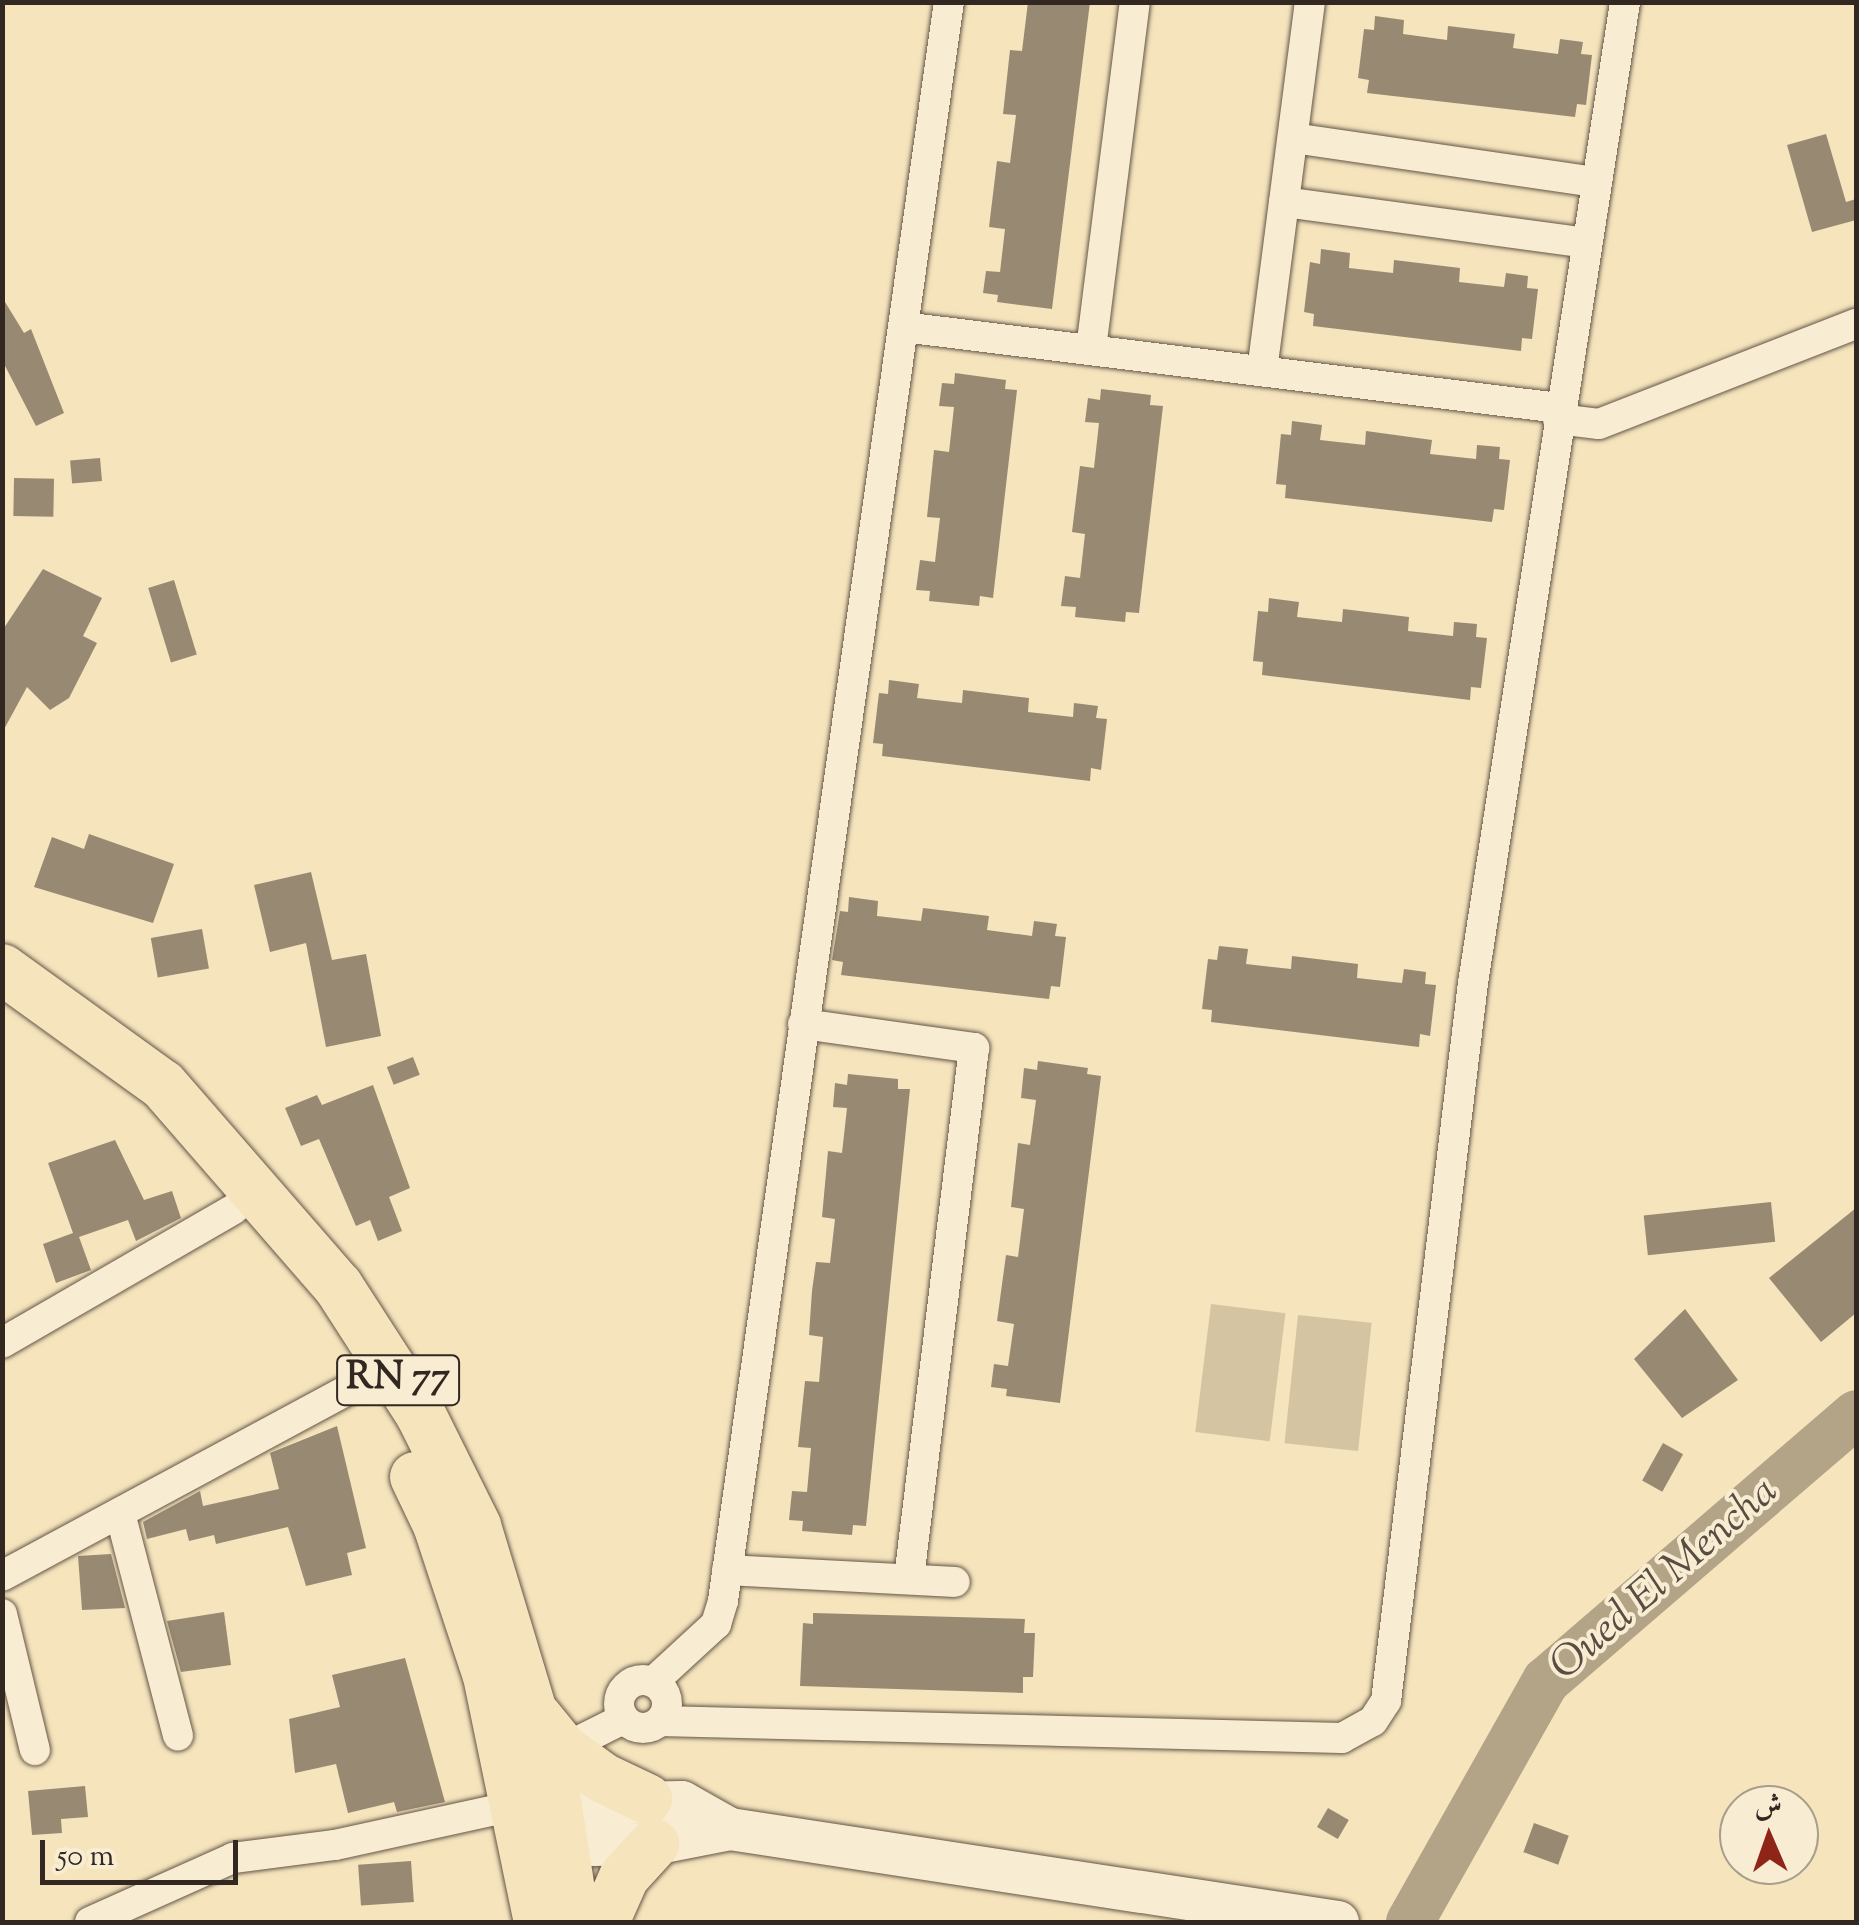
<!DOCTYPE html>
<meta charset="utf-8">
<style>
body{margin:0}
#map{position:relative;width:1859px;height:1925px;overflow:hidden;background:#f5e4bc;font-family:"Sorts Mill Goudy",Amiri,serif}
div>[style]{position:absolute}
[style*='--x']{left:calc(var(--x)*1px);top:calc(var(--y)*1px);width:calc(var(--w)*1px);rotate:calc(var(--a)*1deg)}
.green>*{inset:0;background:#d4c4a2;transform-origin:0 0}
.river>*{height:48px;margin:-24px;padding:0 24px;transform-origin:24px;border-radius:24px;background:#b3a488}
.building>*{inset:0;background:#988972;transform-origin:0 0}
.roads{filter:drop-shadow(0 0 2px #645648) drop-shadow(0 0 2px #645648)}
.minor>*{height:30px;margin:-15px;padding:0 15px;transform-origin:15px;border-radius:15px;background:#f8edd3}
.minor>.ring{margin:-15px;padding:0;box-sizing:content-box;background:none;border:30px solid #f8edd3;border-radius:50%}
.secondary>*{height:42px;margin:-21px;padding:0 21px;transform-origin:21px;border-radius:21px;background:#f8edd3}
.primary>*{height:50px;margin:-25px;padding:0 25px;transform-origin:25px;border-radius:25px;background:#f5e4bc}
span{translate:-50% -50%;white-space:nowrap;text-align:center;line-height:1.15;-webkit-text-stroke:8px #f8edd3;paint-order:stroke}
.shield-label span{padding:2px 8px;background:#f8edd3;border:2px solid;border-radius:8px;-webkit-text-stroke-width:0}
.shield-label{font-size:38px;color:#332722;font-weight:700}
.water-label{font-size:42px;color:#594c41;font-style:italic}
.frame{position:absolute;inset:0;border:5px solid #332722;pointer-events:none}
.north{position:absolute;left:1719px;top:1785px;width:100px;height:100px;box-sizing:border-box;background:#f8edd3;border:2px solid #a99e8c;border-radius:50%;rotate:358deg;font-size:28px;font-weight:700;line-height:40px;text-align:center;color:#332722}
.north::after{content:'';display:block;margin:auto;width:35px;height:45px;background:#8f2418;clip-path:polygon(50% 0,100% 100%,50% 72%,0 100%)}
.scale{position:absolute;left:40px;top:1840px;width:198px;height:45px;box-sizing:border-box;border:5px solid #332722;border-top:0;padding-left:12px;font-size:30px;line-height:35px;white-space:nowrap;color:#332722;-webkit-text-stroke:8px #f8edd3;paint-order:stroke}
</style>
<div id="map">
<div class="green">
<i style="left:1211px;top:1304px;width:75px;height:129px;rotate:7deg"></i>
<i style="left:1298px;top:1315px;width:74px;height:129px;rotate:6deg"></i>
</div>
<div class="river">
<i style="--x:1410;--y:1922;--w:277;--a:-60.6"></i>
<i style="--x:1546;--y:1681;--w:409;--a:-40.7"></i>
</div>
<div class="building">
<i style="clip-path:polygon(1028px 2px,1090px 2px,1052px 309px,997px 302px,998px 295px,983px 293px,986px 271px,1000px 272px,1005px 229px,989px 227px,997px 161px,1010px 163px,1016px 115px,1003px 114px,1010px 50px,1022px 51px)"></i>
<i style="clip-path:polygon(1375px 16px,1404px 20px,1403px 34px,1447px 40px,1448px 26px,1515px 34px,1513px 48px,1558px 54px,1560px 39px,1583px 42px,1581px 54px,1592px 55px,1586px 105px,1577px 104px,1575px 117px,1367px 93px,1369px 80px,1358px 78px,1364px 29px,1374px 30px)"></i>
<i style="clip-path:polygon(1826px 134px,1846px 202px,1856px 199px,1856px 220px,1812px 232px,1787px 145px)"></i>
<i style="clip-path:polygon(1321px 249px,1350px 253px,1349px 268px,1393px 273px,1394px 260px,1460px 268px,1459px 282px,1504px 287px,1506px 273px,1528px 276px,1527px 288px,1538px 289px,1532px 339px,1522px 338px,1521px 351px,1313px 326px,1314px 314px,1304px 312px,1310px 262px,1320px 264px)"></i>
<i style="clip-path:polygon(2px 297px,24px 333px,31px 329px,64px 413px,36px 426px,2px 360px)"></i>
<i style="clip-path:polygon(955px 373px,1006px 380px,1005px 389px,1017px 390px,993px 598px,980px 596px,979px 606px,929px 601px,930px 591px,916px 590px,920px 560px,935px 562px,940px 518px,927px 517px,934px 450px,949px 452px,954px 407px,939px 406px,942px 383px,954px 384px)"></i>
<i style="clip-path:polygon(1101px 389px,1151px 395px,1150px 405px,1163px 406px,1139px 613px,1126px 612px,1125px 622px,1075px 617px,1076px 607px,1061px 606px,1065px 576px,1080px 578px,1085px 534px,1072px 532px,1080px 466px,1094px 468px,1099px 423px,1085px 422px,1088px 398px,1100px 400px)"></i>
<i style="clip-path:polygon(1292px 421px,1322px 425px,1320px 440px,1365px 445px,1366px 431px,1432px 440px,1430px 454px,1476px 459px,1477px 445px,1500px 447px,1499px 459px,1510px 460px,1504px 510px,1494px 509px,1492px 522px,1285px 498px,1286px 485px,1276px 484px,1281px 434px,1291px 435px)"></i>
<i style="left:100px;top:458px;width:23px;height:30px;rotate:85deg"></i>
<i style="left:14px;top:478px;width:40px;height:38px;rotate:1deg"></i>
<i style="clip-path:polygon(43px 569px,102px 598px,83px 636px,97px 643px,69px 698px,50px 710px,27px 687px,2px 733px,2px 631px)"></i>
<i style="left:174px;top:580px;width:78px;height:27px;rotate:73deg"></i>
<i style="clip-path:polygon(1269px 598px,1299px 602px,1297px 617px,1342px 622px,1343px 609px,1409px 617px,1408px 631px,1453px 636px,1454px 622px,1477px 624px,1476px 637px,1487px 638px,1481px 688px,1471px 687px,1470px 700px,1262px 675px,1263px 662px,1253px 661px,1258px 611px,1268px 612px)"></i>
<i style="clip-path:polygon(889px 680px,919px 684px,917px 698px,962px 703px,963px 690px,1029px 698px,1028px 712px,1073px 717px,1074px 703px,1098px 706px,1096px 718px,1107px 719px,1101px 770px,1091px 768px,1090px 781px,882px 756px,883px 744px,873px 743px,879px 693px,888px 694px)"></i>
<i style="clip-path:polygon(89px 834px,174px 864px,153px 923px,34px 887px,52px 837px,84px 849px)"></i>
<i style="clip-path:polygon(311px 872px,332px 960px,366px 954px,381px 1036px,326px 1047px,306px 943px,270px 952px,254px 885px)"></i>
<i style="clip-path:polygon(849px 897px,878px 901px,877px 916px,921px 921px,923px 908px,989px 916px,987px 930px,1032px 936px,1034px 921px,1057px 924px,1055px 936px,1066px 937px,1060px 987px,1051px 986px,1049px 999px,841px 975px,843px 962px,832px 960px,840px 911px,848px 912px)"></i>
<i style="left:202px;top:929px;width:40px;height:52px;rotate:80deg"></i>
<i style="clip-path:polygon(1219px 946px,1248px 949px,1246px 964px,1291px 969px,1292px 956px,1358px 964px,1357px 978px,1402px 983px,1404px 969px,1426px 972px,1425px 984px,1436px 985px,1430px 1036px,1420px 1034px,1419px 1047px,1211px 1022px,1212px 1010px,1202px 1009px,1208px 959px,1217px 960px)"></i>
<i style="left:413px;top:1057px;width:19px;height:28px;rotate:69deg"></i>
<i style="clip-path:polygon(1038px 1061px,1088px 1068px,1087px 1074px,1101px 1076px,1060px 1403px,1006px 1396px,1007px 1389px,991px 1387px,994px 1364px,1008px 1366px,1014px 1324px,997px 1321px,1006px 1255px,1018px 1257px,1024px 1209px,1011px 1207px,1018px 1143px,1030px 1145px,1036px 1100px,1021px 1098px,1024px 1068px,1037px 1070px)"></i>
<i style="clip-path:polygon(848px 1074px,898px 1079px,898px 1089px,910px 1089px,866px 1526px,853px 1525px,852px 1535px,802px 1531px,803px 1521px,789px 1520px,792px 1491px,807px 1492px,811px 1448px,798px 1447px,805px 1381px,819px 1382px,823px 1337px,809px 1335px,812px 1291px,816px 1262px,830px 1263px,835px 1219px,822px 1217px,828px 1151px,842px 1153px,847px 1108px,833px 1107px,835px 1083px,847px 1085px)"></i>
<i style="clip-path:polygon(373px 1085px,410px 1188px,389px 1197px,402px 1231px,378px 1241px,370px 1220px,356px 1226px,319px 1139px,301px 1146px,285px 1108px,317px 1095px,322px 1105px)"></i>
<i style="clip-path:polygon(115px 1140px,144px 1200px,172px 1191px,181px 1218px,136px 1241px,128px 1220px,79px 1237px,91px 1270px,56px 1283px,43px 1244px,73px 1233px,48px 1163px)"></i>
<i style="left:1771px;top:1202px;width:40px;height:128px;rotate:84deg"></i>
<i style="clip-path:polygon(1856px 1208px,1856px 1313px,1821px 1342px,1769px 1278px)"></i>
<i style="clip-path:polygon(1685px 1309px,1738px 1380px,1682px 1418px,1634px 1359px)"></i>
<i style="clip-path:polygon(337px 1426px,366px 1548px,347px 1553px,352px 1575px,306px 1586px,288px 1527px,216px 1544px,214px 1535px,189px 1541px,186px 1529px,147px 1539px,143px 1522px,200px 1491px,203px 1506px,279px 1489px,270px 1453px)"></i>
<i style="left:1663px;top:1443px;width:23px;height:43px;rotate:29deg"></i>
<i style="clip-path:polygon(111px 1554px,125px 1608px,82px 1610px,78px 1556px)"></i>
<i style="clip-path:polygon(224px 1612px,231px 1665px,181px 1672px,167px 1621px)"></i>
<i style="clip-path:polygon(813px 1613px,1025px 1619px,1024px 1633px,1035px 1633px,1033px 1677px,1023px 1677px,1023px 1693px,800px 1686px,803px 1623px,813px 1624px)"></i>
<i style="clip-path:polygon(405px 1658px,445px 1802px,397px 1812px,394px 1802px,348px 1813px,336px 1764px,295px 1773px,289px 1719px,340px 1707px,332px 1675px)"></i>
<i style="clip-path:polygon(85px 1786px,88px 1817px,61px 1819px,62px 1833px,32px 1835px,28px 1791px)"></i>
<i style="left:1328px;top:1808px;width:24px;height:22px;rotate:30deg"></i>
<i style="left:1534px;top:1823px;width:37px;height:31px;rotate:20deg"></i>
<i style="left:411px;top:1861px;width:41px;height:53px;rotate:86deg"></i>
</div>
<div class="roads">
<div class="minor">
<i style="--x:1293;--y:138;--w:306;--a:8.3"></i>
<i style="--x:1284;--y:202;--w:305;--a:7.7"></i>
<i style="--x:903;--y:327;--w:661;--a:7.04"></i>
<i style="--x:1091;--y:349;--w:350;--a:-82.8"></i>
<i style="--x:1262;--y:371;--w:372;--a:-82.6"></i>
<i style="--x:1558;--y:419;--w:41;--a:7"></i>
<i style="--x:1599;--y:424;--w:276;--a:-21.3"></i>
<i style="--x:803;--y:1024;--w:173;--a:8"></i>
<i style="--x:974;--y:1048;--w:534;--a:96.99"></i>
<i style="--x:2;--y:1343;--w:268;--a:-30"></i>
<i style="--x:120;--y:1513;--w:230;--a:75.4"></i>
<i style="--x:727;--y:1570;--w:228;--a:3"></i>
<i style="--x:2;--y:1576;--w:408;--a:-28.3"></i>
<i style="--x:2;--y:1614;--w:140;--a:76.4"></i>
<i class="ring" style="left:619px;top:1680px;width:18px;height:18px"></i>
<i style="--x:653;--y:1682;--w:86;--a:-42.6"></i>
<i style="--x:716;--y:1624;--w:24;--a:-73"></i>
<i style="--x:723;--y:1601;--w:1615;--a:-81.96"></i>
<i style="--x:660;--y:1721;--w:682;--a:1.43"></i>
<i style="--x:1342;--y:1738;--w:35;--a:-29"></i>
<i style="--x:1373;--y:1721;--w:24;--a:-57"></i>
<i style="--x:1386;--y:1701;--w:723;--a:-83.09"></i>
<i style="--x:1473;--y:983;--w:993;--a:-81.19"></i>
<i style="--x:563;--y:1749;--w:67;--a:-26.6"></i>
<i style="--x:90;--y:1922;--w:157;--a:-24.1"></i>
<i style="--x:233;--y:1858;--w:103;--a:-7.3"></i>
<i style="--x:335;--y:1845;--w:188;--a:-12.3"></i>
</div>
<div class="secondary">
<i style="--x:523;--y:1805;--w:159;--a:-1.1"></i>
<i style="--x:682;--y:1802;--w:55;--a:29.4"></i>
<i style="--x:730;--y:1829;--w:615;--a:8.7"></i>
<i style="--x:532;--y:1846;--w:122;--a:-0.9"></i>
<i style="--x:654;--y:1844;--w:77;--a:-11.2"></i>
</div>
<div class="primary">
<i style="--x:2;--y:969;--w:198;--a:35.8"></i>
<i style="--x:163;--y:1085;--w:267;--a:49"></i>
<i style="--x:338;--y:1286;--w:153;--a:57.2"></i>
<i style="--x:421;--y:1415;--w:124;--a:63.6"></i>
<i style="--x:476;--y:1526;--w:193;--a:73.2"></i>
<i style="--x:532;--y:1711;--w:93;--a:75.1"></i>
<i style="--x:556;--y:1801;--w:122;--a:81.1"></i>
<i style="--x:415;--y:1477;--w:53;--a:64.4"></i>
<i style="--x:438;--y:1525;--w:159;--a:71.7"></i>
<i style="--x:488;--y:1676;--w:251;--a:78.3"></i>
<i style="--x:537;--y:1717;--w:41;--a:50.9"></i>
<i style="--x:563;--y:1749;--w:49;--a:35.9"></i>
<i style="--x:603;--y:1778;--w:49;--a:25.5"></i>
<i style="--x:604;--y:1922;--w:49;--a:-66"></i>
<i style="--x:624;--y:1877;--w:45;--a:-47.7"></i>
</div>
</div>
<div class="shield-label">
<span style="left:398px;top:1380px">RN 77</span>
</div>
<div class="water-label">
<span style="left:1665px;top:1580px;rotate:-41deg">Oued El Mencha</span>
</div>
<div class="frame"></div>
<div class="north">ش</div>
<div class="scale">50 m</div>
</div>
